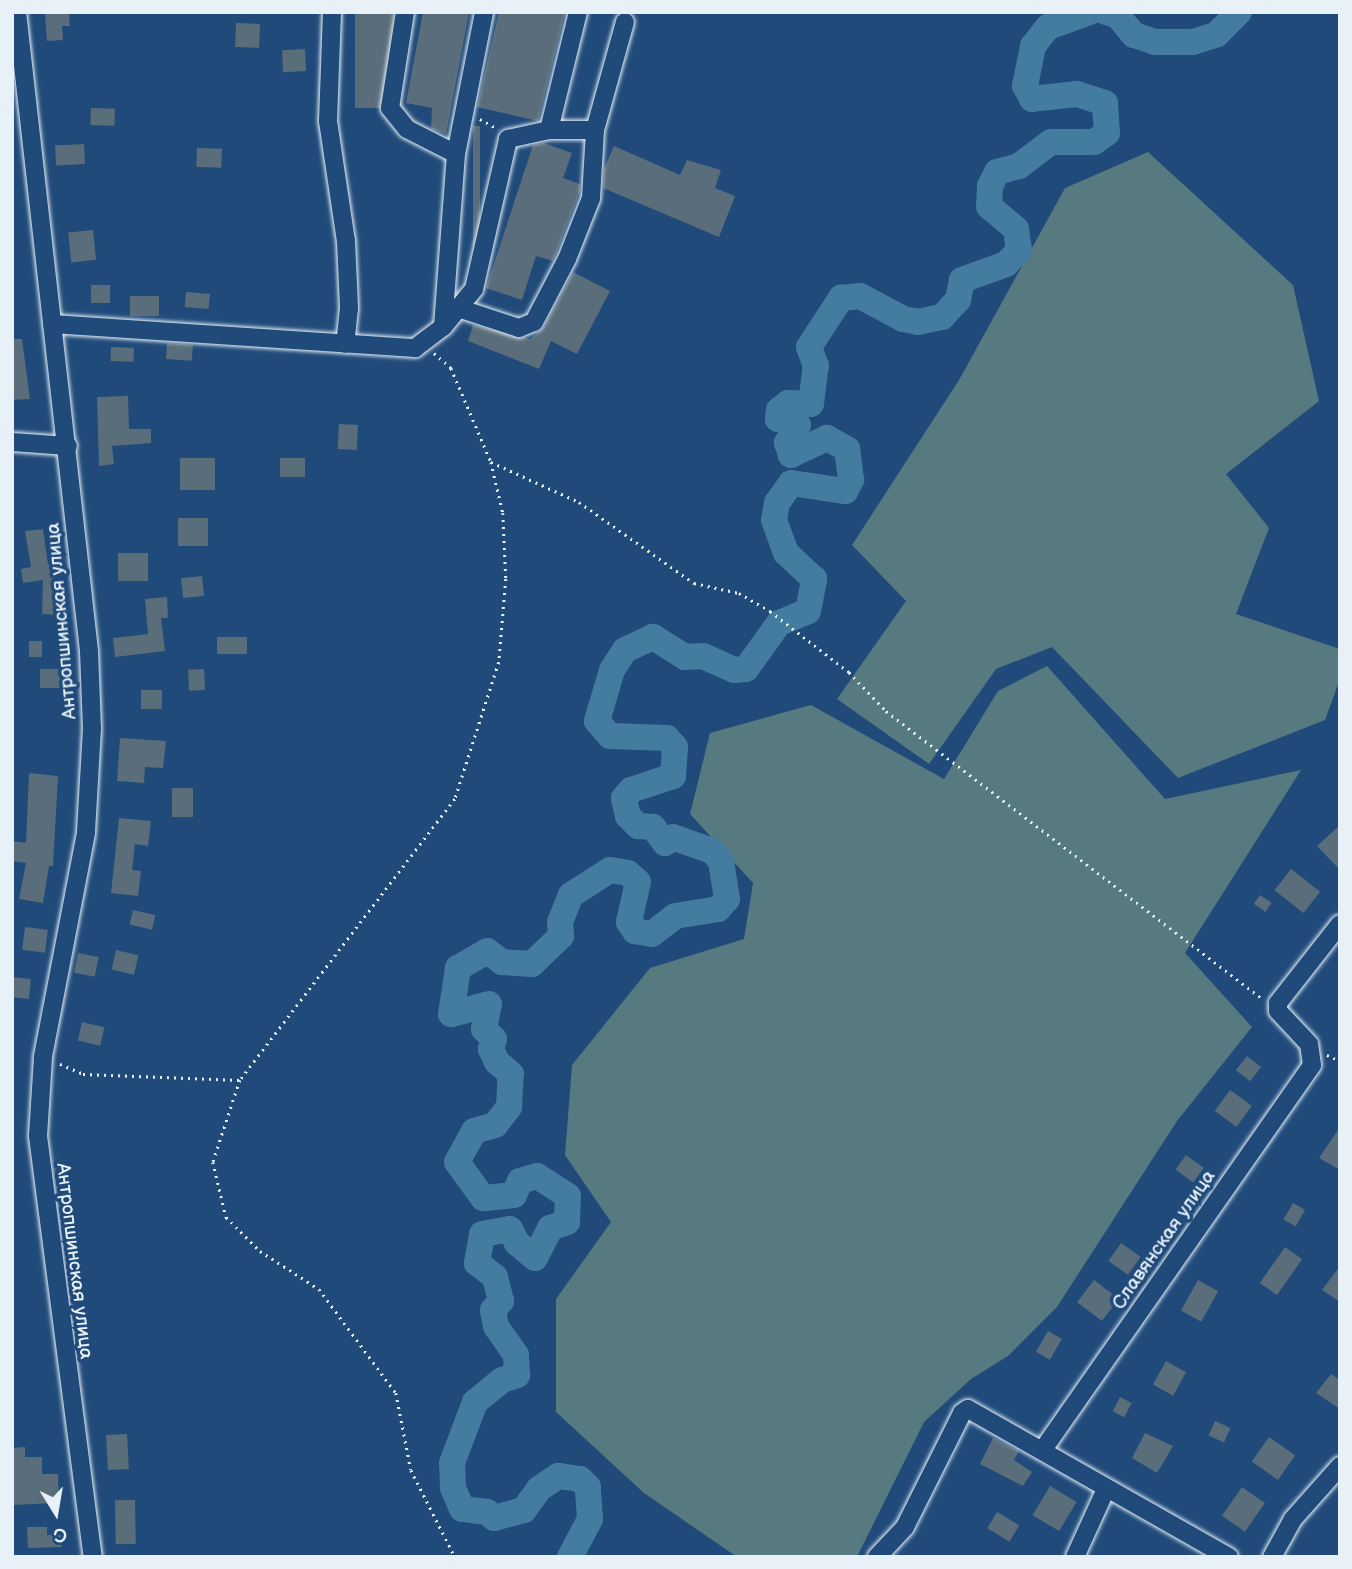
<!DOCTYPE html>
<meta charset="utf-8">
<style>
body{margin:0}
#map{position:relative;width:1352px;height:1569px;overflow:hidden;background:#1f4a7a;font-family:"Balsamiq Sans",sans-serif}
div>[style]{position:absolute}
[style*='--x']{left:calc(var(--x)*1px);top:calc(var(--y)*1px);width:calc(var(--w)*1px);rotate:calc(var(--a)*1deg)}
.green>*{inset:0;background:#567a7f}
.river>*{height:26px;margin:-13px;padding:0 13px;transform-origin:13px;border-radius:13px;background:#447c9f}
.building>*{inset:0;background:#5a6d7b;transform-origin:0 0}
.path>*{height:2.5px;margin-top:-1.25px;transform-origin:0;background:repeating-linear-gradient(90deg,#e8f1f8 0 2px,transparent 0 7px)}
.roads{filter:drop-shadow(0 0 2px #e8f1f8) drop-shadow(0 0 2px #e8f1f8)}
.minor>*{height:18px;margin:-9px;padding:0 9px;transform-origin:9px;border-radius:9px;background:#1f4a7a}
span{translate:-50% -50%;white-space:nowrap;text-align:center;line-height:1.15;-webkit-text-stroke:7px #1f4a7a;paint-order:stroke}
.street-label{font-size:19px;color:#e8f1f8}
.frame{position:absolute;inset:0;border:14px solid #e8f1f8;pointer-events:none}
.north{position:absolute;left:21px;top:1478px;width:70px;height:70px;-webkit-text-stroke:5px #1f4a7a;paint-order:stroke;rotate:169deg;font-size:19px;font-weight:700;line-height:28px;text-align:center;color:#e8f1f8}
.north::after{content:'';display:block;margin:auto;width:24px;height:32px;background:#e8f1f8;clip-path:polygon(50% 0,100% 100%,50% 72%,0 100%)}
</style>
<div id="map">
<div class="green">
<i style="clip-path:polygon(1148px 152px,1293px 285px,1319px 401px,1226px 474px,1269px 528px,1236px 614px,1340px 649px,1340px 679px,1325px 720px,1178px 778px,1052px 647px,996px 669px,929px 764px,837px 699px,906px 601px,852px 545px,959px 380px,1065px 188px)"></i>
<i style="clip-path:polygon(1047px 666px,1165px 799px,1301px 770px,1185px 953px,1252px 1027px,1177px 1121px,1057px 1307px,1008px 1356px,971px 1379px,924px 1422px,857px 1557px,737px 1557px,644px 1493px,556px 1412px,556px 1299px,611px 1222px,565px 1155px,572px 1065px,650px 968px,744px 939px,753px 883px,690px 814px,710px 733px,811px 705px,944px 779px,998px 691px)"></i>
</div>
<div class="river">
<i style="--x:1106;--y:12;--w:11;--a:15"></i>
<i style="--x:1117;--y:15;--w:26;--a:50"></i>
<i style="--x:1134;--y:35;--w:22;--a:18"></i>
<i style="--x:1155;--y:42;--w:38;--a:0"></i>
<i style="--x:1193;--y:42;--w:25;--a:-18"></i>
<i style="--x:1217;--y:34;--w:31;--a:-45"></i>
<i style="--x:570;--y:1557;--w:43;--a:-62.2"></i>
<i style="--x:590;--y:1519;--w:32;--a:-94"></i>
<i style="--x:588;--y:1487;--w:11;--a:-135"></i>
<i style="--x:580;--y:1479;--w:22;--a:-172"></i>
<i style="--x:558;--y:1476;--w:23;--a:146"></i>
<i style="--x:539;--y:1489;--w:26;--a:126"></i>
<i style="--x:524;--y:1510;--w:31;--a:165"></i>
<i style="--x:494;--y:1518;--w:9;--a:-139"></i>
<i style="--x:487;--y:1512;--w:25;--a:-173"></i>
<i style="--x:462;--y:1509;--w:23;--a:-113"></i>
<i style="--x:453;--y:1488;--w:25;--a:-92"></i>
<i style="--x:452;--y:1463;--w:65;--a:-69.3"></i>
<i style="--x:475;--y:1402;--w:35;--a:-39"></i>
<i style="--x:502;--y:1380;--w:16;--a:-18"></i>
<i style="--x:517;--y:1375;--w:20;--a:-93"></i>
<i style="--x:516;--y:1355;--w:35;--a:-125"></i>
<i style="--x:496;--y:1326;--w:16;--a:-101"></i>
<i style="--x:493;--y:1310;--w:12;--a:-48"></i>
<i style="--x:501;--y:1301;--w:25;--a:-104"></i>
<i style="--x:495;--y:1277;--w:23;--a:-142"></i>
<i style="--x:477;--y:1263;--w:29;--a:-80"></i>
<i style="--x:482;--y:1234;--w:28;--a:-10"></i>
<i style="--x:510;--y:1229;--w:16;--a:63"></i>
<i style="--x:517;--y:1243;--w:23;--a:40"></i>
<i style="--x:535;--y:1258;--w:34;--a:-63"></i>
<i style="--x:550;--y:1228;--w:18;--a:-19"></i>
<i style="--x:567;--y:1222;--w:26;--a:-88"></i>
<i style="--x:568;--y:1196;--w:37;--a:-147"></i>
<i style="--x:537;--y:1176;--w:18;--a:164"></i>
<i style="--x:520;--y:1181;--w:15;--a:113"></i>
<i style="--x:514;--y:1195;--w:31;--a:174"></i>
<i style="--x:483;--y:1198;--w:44;--a:-125.8"></i>
<i style="--x:457;--y:1162;--w:35;--a:-61"></i>
<i style="--x:474;--y:1131;--w:22;--a:-16"></i>
<i style="--x:495;--y:1125;--w:23;--a:-52"></i>
<i style="--x:509;--y:1107;--w:33;--a:-87"></i>
<i style="--x:511;--y:1074;--w:18;--a:-139"></i>
<i style="--x:497;--y:1062;--w:14;--a:-115"></i>
<i style="--x:491;--y:1049;--w:10;--a:-73"></i>
<i style="--x:494;--y:1039;--w:14;--a:-135"></i>
<i style="--x:484;--y:1029;--w:25;--a:-79"></i>
<i style="--x:489;--y:1004;--w:39;--a:165"></i>
<i style="--x:451;--y:1014;--w:47;--a:-81.3"></i>
<i style="--x:458;--y:968;--w:34;--a:-30"></i>
<i style="--x:487;--y:951;--w:19;--a:36"></i>
<i style="--x:502;--y:962;--w:30;--a:4"></i>
<i style="--x:532;--y:964;--w:40;--a:-44"></i>
<i style="--x:561;--y:936;--w:14;--a:-94"></i>
<i style="--x:560;--y:922;--w:29;--a:-68"></i>
<i style="--x:571;--y:895;--w:46;--a:-32.7"></i>
<i style="--x:610;--y:870;--w:18;--a:9"></i>
<i style="--x:628;--y:873;--w:13;--a:42"></i>
<i style="--x:638;--y:882;--w:41;--a:102.7"></i>
<i style="--x:629;--y:922;--w:11;--a:56"></i>
<i style="--x:635;--y:931;--w:17;--a:10"></i>
<i style="--x:652;--y:934;--w:29;--a:-38"></i>
<i style="--x:675;--y:916;--w:44;--a:-9.2"></i>
<i style="--x:718;--y:909;--w:13;--a:-48"></i>
<i style="--x:727;--y:899;--w:38;--a:-99"></i>
<i style="--x:721;--y:861;--w:13;--a:-132"></i>
<i style="--x:712;--y:851;--w:41;--a:-160.3"></i>
<i style="--x:673;--y:837;--w:10;--a:143"></i>
<i style="--x:665;--y:843;--w:20;--a:-127"></i>
<i style="--x:653;--y:827;--w:15;--a:-176"></i>
<i style="--x:638;--y:826;--w:14;--a:-135"></i>
<i style="--x:628;--y:816;--w:18;--a:-103"></i>
<i style="--x:624;--y:798;--w:11;--a:-49"></i>
<i style="--x:631;--y:790;--w:44;--a:-18.4"></i>
<i style="--x:673;--y:776;--w:29;--a:-86"></i>
<i style="--x:675;--y:747;--w:12;--a:-132"></i>
<i style="--x:667;--y:738;--w:57;--a:-178"></i>
<i style="--x:610;--y:736;--w:20;--a:-131"></i>
<i style="--x:597;--y:721;--w:53;--a:-73.6"></i>
<i style="--x:612;--y:670;--w:24;--a:-57"></i>
<i style="--x:625;--y:650;--w:31;--a:-25"></i>
<i style="--x:653;--y:637;--w:38;--a:32"></i>
<i style="--x:685;--y:657;--w:18;--a:-3"></i>
<i style="--x:703;--y:656;--w:34;--a:24"></i>
<i style="--x:734;--y:670;--w:12;--a:-5"></i>
<i style="--x:746;--y:669;--w:57;--a:-54.3"></i>
<i style="--x:779;--y:623;--w:31;--a:-22"></i>
<i style="--x:808;--y:611;--w:33;--a:-79"></i>
<i style="--x:814;--y:579;--w:38;--a:-137"></i>
<i style="--x:786;--y:553;--w:35;--a:-110"></i>
<i style="--x:774;--y:520;--w:17;--a:-80"></i>
<i style="--x:777;--y:503;--w:24;--a:-55"></i>
<i style="--x:791;--y:483;--w:55;--a:8.4"></i>
<i style="--x:845;--y:491;--w:13;--a:-61"></i>
<i style="--x:851;--y:480;--w:31;--a:-97"></i>
<i style="--x:847;--y:449;--w:23;--a:-151"></i>
<i style="--x:827;--y:438;--w:40;--a:155"></i>
<i style="--x:791;--y:455;--w:13;--a:-108"></i>
<i style="--x:787;--y:443;--w:21;--a:-59"></i>
<i style="--x:798;--y:425;--w:21;--a:-163"></i>
<i style="--x:778;--y:419;--w:9;--a:-84"></i>
<i style="--x:779;--y:410;--w:11;--a:-38"></i>
<i style="--x:788;--y:403;--w:23;--a:2"></i>
<i style="--x:811;--y:404;--w:38;--a:-83"></i>
<i style="--x:816;--y:366;--w:20;--a:-110"></i>
<i style="--x:809;--y:347;--w:59;--a:-56.9"></i>
<i style="--x:841;--y:298;--w:19;--a:-6"></i>
<i style="--x:860;--y:296;--w:49;--a:28.1"></i>
<i style="--x:903;--y:319;--w:15;--a:11"></i>
<i style="--x:918;--y:322;--w:25;--a:-12"></i>
<i style="--x:942;--y:317;--w:23;--a:-47"></i>
<i style="--x:958;--y:300;--w:20;--a:-79"></i>
<i style="--x:962;--y:280;--w:47;--a:-20"></i>
<i style="--x:1006;--y:264;--w:19;--a:-47"></i>
<i style="--x:1019;--y:250;--w:21;--a:-98"></i>
<i style="--x:1016;--y:229;--w:35;--a:-140"></i>
<i style="--x:989;--y:206;--w:20;--a:-87"></i>
<i style="--x:990;--y:186;--w:16;--a:-63"></i>
<i style="--x:997;--y:172;--w:23;--a:-15"></i>
<i style="--x:1019;--y:166;--w:40;--a:-37"></i>
<i style="--x:1051;--y:142;--w:43;--a:0"></i>
<i style="--x:1094;--y:142;--w:16;--a:-35"></i>
<i style="--x:1107;--y:133;--w:30;--a:-94"></i>
<i style="--x:1105;--y:103;--w:29;--a:-162"></i>
<i style="--x:1077;--y:94;--w:45;--a:173.7"></i>
<i style="--x:1032;--y:99;--w:15;--a:-118"></i>
<i style="--x:1025;--y:86;--w:41;--a:-78.7"></i>
<i style="--x:1033;--y:46;--w:24;--a:-52"></i>
<i style="--x:1048;--y:27;--w:45;--a:-19.7"></i>
</div>
<div class="building">
<i style="left:355px;top:12px;width:38px;height:96px"></i>
<i style="clip-path:polygon(423px 12px,469px 12px,446px 134px,431px 129px,432px 108px,406px 103px)"></i>
<i style="clip-path:polygon(499px 12px,565px 12px,538px 121px,477px 107px)"></i>
<i style="clip-path:polygon(69px 13px,70px 26px,62px 26px,63px 40px,47px 41px,45px 14px)"></i>
<i style="left:236px;top:23px;width:24px;height:24px;rotate:2deg"></i>
<i style="left:305px;top:49px;width:22px;height:23px;rotate:87deg"></i>
<i style="left:91px;top:108px;width:24px;height:17px;rotate:2deg"></i>
<i style="left:473px;top:126px;width:7px;height:153px"></i>
<i style="clip-path:polygon(544px 143px,572px 153px,563px 178px,580px 184px,580px 191px,553px 261px,536px 256px,522px 300px,486px 288px,533px 145px)"></i>
<i style="left:84px;top:144px;width:20px;height:29px;rotate:87deg"></i>
<i style="clip-path:polygon(614px 146px,680px 175px,687px 160px,721px 170px,715px 188px,735px 196px,719px 237px,603px 188px,604px 169px)"></i>
<i style="left:197px;top:148px;width:25px;height:19px;rotate:2deg"></i>
<i style="left:93px;top:230px;width:30px;height:25px;rotate:84deg"></i>
<i style="clip-path:polygon(573px 272px,610px 291px,577px 354px,551px 341px,539px 369px,468px 341px,473px 325px,530px 339px,544px 327px)"></i>
<i style="left:91px;top:285px;width:19px;height:18px"></i>
<i style="left:186px;top:292px;width:24px;height:15px;rotate:5deg"></i>
<i style="left:130px;top:296px;width:29px;height:20px"></i>
<i style="clip-path:polygon(12px 339px,22px 339px,30px 399px,12px 400px)"></i>
<i style="left:167px;top:343px;width:26px;height:16px;rotate:4deg"></i>
<i style="left:111px;top:347px;width:23px;height:14px;rotate:2deg"></i>
<i style="clip-path:polygon(128px 396px,129px 429px,151px 429px,151px 443px,112px 446px,114px 464px,99px 466px,97px 397px)"></i>
<i style="left:339px;top:424px;width:19px;height:25px;rotate:3deg"></i>
<i style="left:180px;top:458px;width:35px;height:32px"></i>
<i style="left:280px;top:458px;width:25px;height:19px"></i>
<i style="left:178px;top:518px;width:30px;height:28px"></i>
<i style="clip-path:polygon(43px 529px,48px 564px,55px 563px,59px 615px,42px 614px,43px 580px,23px 583px,21px 569px,31px 567px,25px 531px)"></i>
<i style="left:148px;top:553px;width:28px;height:30px;rotate:90deg"></i>
<i style="left:202px;top:576px;width:20px;height:21px;rotate:84deg"></i>
<i style="clip-path:polygon(167px 597px,168px 618px,161px 618px,165px 651px,115px 657px,113px 638px,148px 634px,145px 599px)"></i>
<i style="left:247px;top:637px;width:17px;height:30px;rotate:90deg"></i>
<i style="left:29px;top:641px;width:13px;height:16px"></i>
<i style="left:40px;top:669px;width:20px;height:19px"></i>
<i style="left:204px;top:669px;width:21px;height:16px;rotate:87deg"></i>
<i style="left:162px;top:690px;width:19px;height:21px;rotate:90deg"></i>
<i style="clip-path:polygon(120px 738px,166px 741px,163px 768px,145px 767px,144px 783px,117px 781px)"></i>
<i style="clip-path:polygon(29px 773px,58px 776px,53px 866px,49px 866px,43px 903px,19px 899px,26px 863px,12px 861px,12px 841px,26px 843px)"></i>
<i style="left:172px;top:788px;width:21px;height:29px"></i>
<i style="clip-path:polygon(119px 818px,151px 821px,148px 846px,135px 844px,132px 870px,141px 871px,138px 896px,111px 893px)"></i>
<i style="clip-path:polygon(1340px 825px,1340px 870px,1317px 846px)"></i>
<i style="left:1291px;top:869px;width:37px;height:27px;rotate:38deg"></i>
<i style="left:1260px;top:895px;width:14px;height:11px;rotate:34deg"></i>
<i style="left:133px;top:910px;width:23px;height:15px;rotate:13deg"></i>
<i style="left:25px;top:927px;width:23px;height:23px;rotate:7deg"></i>
<i style="left:116px;top:950px;width:23px;height:20px;rotate:13deg"></i>
<i style="left:78px;top:953px;width:21px;height:20px;rotate:11deg"></i>
<i style="left:12px;top:977px;width:19px;height:20px;rotate:6deg"></i>
<i style="left:82px;top:1022px;width:23px;height:19px;rotate:13deg"></i>
<i style="left:1247px;top:1056px;width:18px;height:18px;rotate:38deg"></i>
<i style="left:1230px;top:1090px;width:27px;height:26px;rotate:36deg"></i>
<i style="clip-path:polygon(1340px 1127px,1340px 1170px,1319px 1158px)"></i>
<i style="left:1186px;top:1155px;width:22px;height:18px;rotate:36deg"></i>
<i style="left:1293px;top:1203px;width:14px;height:19px;rotate:30deg"></i>
<i style="left:1121px;top:1243px;width:24px;height:22px;rotate:35deg"></i>
<i style="left:1285px;top:1247px;width:21px;height:44px;rotate:35deg"></i>
<i style="clip-path:polygon(1340px 1266px,1340px 1302px,1322px 1290px)"></i>
<i style="left:1094px;top:1280px;width:31px;height:28px;rotate:37deg"></i>
<i style="left:1198px;top:1280px;width:23px;height:35px;rotate:29deg"></i>
<i style="left:1048px;top:1331px;width:16px;height:24px;rotate:30deg"></i>
<i style="left:1166px;top:1361px;width:23px;height:27px;rotate:29deg"></i>
<i style="clip-path:polygon(1331px 1374px,1340px 1380px,1340px 1409px,1316px 1393px)"></i>
<i style="left:1120px;top:1397px;width:13px;height:16px;rotate:27deg"></i>
<i style="left:1215px;top:1421px;width:17px;height:16px;rotate:24deg"></i>
<i style="clip-path:polygon(1145px 1433px,1173px 1446px,1157px 1473px,1132px 1458px)"></i>
<i style="left:127px;top:1434px;width:35px;height:21px;rotate:87deg"></i>
<i style="left:1269px;top:1437px;width:32px;height:30px;rotate:35deg"></i>
<i style="clip-path:polygon(993px 1438px,1019px 1451px,1014px 1460px,1032px 1472px,1023px 1486px,980px 1464px)"></i>
<i style="clip-path:polygon(25px 1447px,25px 1457px,42px 1457px,42px 1474px,58px 1474px,59px 1503px,12px 1505px,12px 1448px)"></i>
<i style="left:1050px;top:1486px;width:31px;height:34px;rotate:31deg"></i>
<i style="left:1242px;top:1487px;width:28px;height:35px;rotate:35deg"></i>
<i style="left:135px;top:1500px;width:44px;height:20px;rotate:89deg"></i>
<i style="left:997px;top:1512px;width:26px;height:19px;rotate:31deg"></i>
<i style="clip-path:polygon(27px 1527px,47px 1527px,47px 1535px,61px 1535px,62px 1547px,28px 1548px)"></i>
</div>
<div class="path">
<i style="--x:480;--y:119;--w:21;--a:29"></i>
<i style="--x:434;--y:353;--w:23;--a:41"></i>
<i style="--x:451;--y:368;--w:102;--a:66.9"></i>
<i style="--x:491;--y:462;--w:52;--a:76.8"></i>
<i style="--x:503;--y:513;--w:66;--a:87.4"></i>
<i style="--x:506;--y:579;--w:83;--a:94.8"></i>
<i style="--x:499;--y:662;--w:144;--a:107.8"></i>
<i style="--x:455;--y:799;--w:354;--a:127.4"></i>
<i style="--x:240;--y:1080;--w:86;--a:108.2"></i>
<i style="--x:213;--y:1162;--w:57;--a:76.7"></i>
<i style="--x:226;--y:1217;--w:48;--a:45"></i>
<i style="--x:260;--y:1251;--w:70;--a:32.8"></i>
<i style="--x:319;--y:1289;--w:129;--a:53.5"></i>
<i style="--x:396;--y:1393;--w:78;--a:79"></i>
<i style="--x:411;--y:1470;--w:97;--a:63.2"></i>
<i style="--x:491;--y:462;--w:97;--a:24.4"></i>
<i style="--x:579;--y:502;--w:141;--a:35.2"></i>
<i style="--x:694;--y:583;--w:46;--a:12.5"></i>
<i style="--x:739;--y:593;--w:36;--a:30"></i>
<i style="--x:770;--y:611;--w:100;--a:37.7"></i>
<i style="--x:849;--y:672;--w:54;--a:46.5"></i>
<i style="--x:886;--y:711;--w:474;--a:37.4"></i>
<i style="--x:1327;--y:1055;--w:14;--a:25"></i>
<i style="--x:60;--y:1064;--w:25;--a:23"></i>
<i style="--x:83;--y:1074;--w:157;--a:2.2"></i>
</div>
<div class="roads">
<div class="minor">
<i style="--x:17;--y:12;--w:643;--a:83.57"></i>
<i style="--x:89;--y:651;--w:77;--a:87.8"></i>
<i style="--x:92;--y:728;--w:105;--a:93.3"></i>
<i style="--x:86;--y:833;--w:228;--a:100.9"></i>
<i style="--x:43;--y:1057;--w:79;--a:93.6"></i>
<i style="--x:38;--y:1136;--w:425;--a:82.6"></i>
<i style="--x:332;--y:12;--w:109;--a:92.1"></i>
<i style="--x:328;--y:121;--w:121;--a:81.5"></i>
<i style="--x:346;--y:241;--w:67;--a:87.4"></i>
<i style="--x:349;--y:308;--w:36;--a:96"></i>
<i style="--x:405;--y:12;--w:97;--a:98.9"></i>
<i style="--x:390;--y:108;--w:27;--a:51"></i>
<i style="--x:407;--y:129;--w:55;--a:27"></i>
<i style="--x:456;--y:154;--w:173;--a:94.3"></i>
<i style="--x:549;--y:130;--w:46;--a:0"></i>
<i style="--x:595;--y:130;--w:112;--a:-74.5"></i>
<i style="--x:456;--y:154;--w:145;--a:-78.8"></i>
<i style="--x:458;--y:308;--w:64;--a:18.2"></i>
<i style="--x:519;--y:328;--w:16;--a:-22"></i>
<i style="--x:534;--y:322;--w:71;--a:-62.4"></i>
<i style="--x:567;--y:259;--w:66;--a:-68.5"></i>
<i style="--x:591;--y:198;--w:68;--a:-86.6"></i>
<i style="--x:52;--y:324;--w:364;--a:3.8"></i>
<i style="--x:415;--y:348;--w:35;--a:-37"></i>
<i style="--x:443;--y:327;--w:49;--a:-50.8"></i>
<i style="--x:474;--y:289;--w:154;--a:-77.2"></i>
<i style="--x:508;--y:139;--w:42;--a:-12.4"></i>
<i style="--x:549;--y:130;--w:122;--a:-76.2"></i>
<i style="--x:12;--y:442;--w:56;--a:4.1"></i>
<i style="--x:1044;--y:1448;--w:467;--a:-55"></i>
<i style="--x:1312;--y:1065;--w:21;--a:-98"></i>
<i style="--x:1309;--y:1044;--w:45;--a:-133.2"></i>
<i style="--x:1278;--y:1011;--w:8;--a:-90"></i>
<i style="--x:1278;--y:1003;--w:100;--a:-51.9"></i>
<i style="--x:877;--y:1557;--w:41;--a:-47"></i>
<i style="--x:905;--y:1527;--w:127;--a:-63.4"></i>
<i style="--x:962;--y:1413;--w:7;--a:-34"></i>
<i style="--x:968;--y:1409;--w:300;--a:29.6"></i>
<i style="--x:1075;--y:1557;--w:75;--a:-65.5"></i>
<i style="--x:1272;--y:1557;--w:43;--a:-61.1"></i>
<i style="--x:1293;--y:1519;--w:71;--a:-48.4"></i>
</div>
</div>
<div class="street-label">
<span style="left:62px;top:621px;rotate:-95deg">Антропшинская улица</span>
<span style="left:1164px;top:1240px;rotate:-55deg">Славянская улица</span>
<span style="left:74px;top:1261px;rotate:83deg">Антропшинская улица</span>
</div>
<div class="frame"></div>
<div class="north">С</div>
</div>
